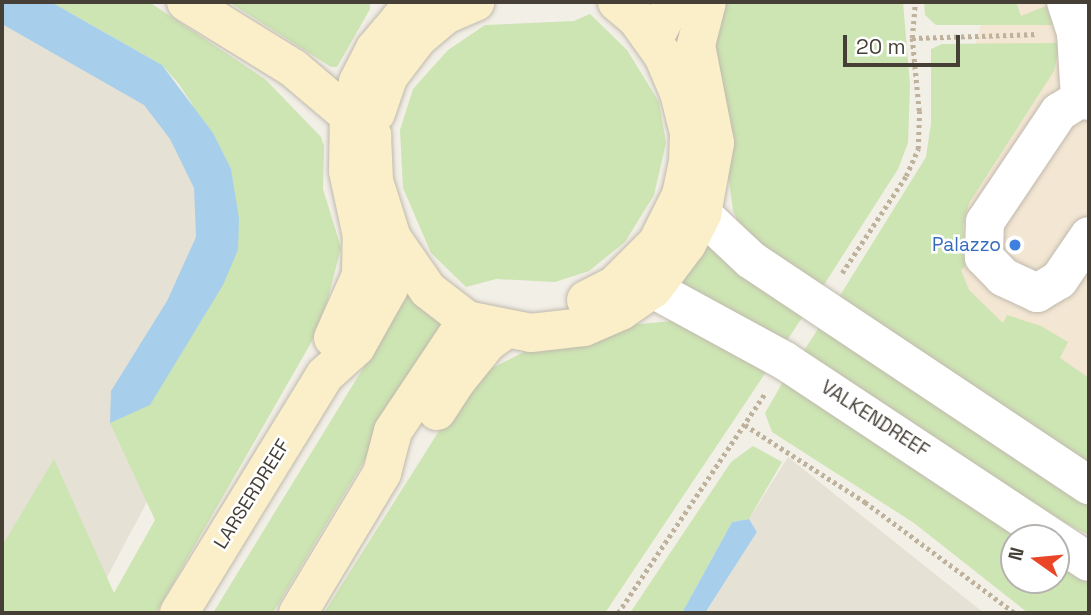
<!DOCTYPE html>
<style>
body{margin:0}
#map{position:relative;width:1091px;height:615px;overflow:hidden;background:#f2efe7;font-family:"Space Grotesk",sans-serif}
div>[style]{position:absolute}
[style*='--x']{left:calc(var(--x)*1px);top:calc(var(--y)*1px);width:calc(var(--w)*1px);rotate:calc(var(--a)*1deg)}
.residential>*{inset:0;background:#e6e1d5}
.commercial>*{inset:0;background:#f3e6d3}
.green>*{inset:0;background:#cde4b3}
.water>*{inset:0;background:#a7cfeb}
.path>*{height:4.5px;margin-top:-2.25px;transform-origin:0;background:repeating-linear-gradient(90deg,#beb29d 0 3.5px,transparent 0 7px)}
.roads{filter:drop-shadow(0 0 2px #c0b9ad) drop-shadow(0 0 2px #c0b9ad)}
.street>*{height:38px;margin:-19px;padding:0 19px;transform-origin:19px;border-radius:19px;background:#fff}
.secondary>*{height:38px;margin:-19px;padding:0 19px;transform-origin:19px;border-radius:19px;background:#faefc9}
.dots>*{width:19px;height:19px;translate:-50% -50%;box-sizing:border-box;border:4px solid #fff;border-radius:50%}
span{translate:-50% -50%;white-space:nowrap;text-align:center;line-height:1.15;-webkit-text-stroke:5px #fff;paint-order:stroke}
.shop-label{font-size:19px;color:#366cbe}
.right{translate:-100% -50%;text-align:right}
.street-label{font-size:19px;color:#453f36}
.frame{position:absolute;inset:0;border:4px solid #453f36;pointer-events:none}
.north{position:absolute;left:1000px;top:524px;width:70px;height:70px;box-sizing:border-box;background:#fff;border:2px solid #b5b2af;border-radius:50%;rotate:285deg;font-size:19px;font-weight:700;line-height:28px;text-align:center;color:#453f36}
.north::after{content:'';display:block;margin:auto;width:24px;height:32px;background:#ea4526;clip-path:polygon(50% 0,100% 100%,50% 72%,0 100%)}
.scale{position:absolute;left:843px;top:35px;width:117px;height:32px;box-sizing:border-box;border:4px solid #453f36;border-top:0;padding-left:9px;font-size:21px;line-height:24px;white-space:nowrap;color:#453f36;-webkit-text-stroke:5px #fff;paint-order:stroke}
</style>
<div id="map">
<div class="residential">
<i style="clip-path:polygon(2px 2px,57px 2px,303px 208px,88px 613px,2px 613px)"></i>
<i style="clip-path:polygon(788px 457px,984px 613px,705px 613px,757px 532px,749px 519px)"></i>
</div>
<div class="commercial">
<i style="clip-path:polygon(987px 2px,1089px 2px,1089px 421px,938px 327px,944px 164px)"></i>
</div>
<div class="green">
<i style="clip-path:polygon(51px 2px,149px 2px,265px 79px,321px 137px,324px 146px,323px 189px,341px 248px,327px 302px,312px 341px,156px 613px,2px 613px,2px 546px,54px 459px,114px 593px,155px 520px,110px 423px,150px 404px,222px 285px,238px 250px,192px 104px,178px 83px,162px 65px)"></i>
<i style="clip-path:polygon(229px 2px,370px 2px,370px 9px,337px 67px,331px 67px)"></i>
<i style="clip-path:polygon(723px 2px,903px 2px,910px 85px,908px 143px,898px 169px,820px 291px,742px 232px,733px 210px,712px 57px)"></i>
<i style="clip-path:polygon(924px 2px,1016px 2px,1021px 16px,1046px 6px,1053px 25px,936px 25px,925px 15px)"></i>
<i style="clip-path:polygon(590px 14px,627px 50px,659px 102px,666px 143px,654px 195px,625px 242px,589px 271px,555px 282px,496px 279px,466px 287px,431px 253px,403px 188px,400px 130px,413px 89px,448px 50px,485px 25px,574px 21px)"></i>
<i style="clip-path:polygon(1060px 43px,1054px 71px,969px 203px,963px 226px,965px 267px,961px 270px,969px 290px,1003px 323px,1007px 315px,1041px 326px,1068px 342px,1060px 358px,1089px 378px,1089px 475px,836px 302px,926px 157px,931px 123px,931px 49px,942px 44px)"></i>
<i style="clip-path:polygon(703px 242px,805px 313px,784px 345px,674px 283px)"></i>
<i style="clip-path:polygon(408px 295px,445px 326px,273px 613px,213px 613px)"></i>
<i style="clip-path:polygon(672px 321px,766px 372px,605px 613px,324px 613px,451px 412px,482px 373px,528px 350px,630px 325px)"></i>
<i style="clip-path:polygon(820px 326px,1089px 503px,1089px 535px,1016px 498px,801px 355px)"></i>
<i style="clip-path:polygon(783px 382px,1031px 538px,1014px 538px,1014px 580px,1056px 580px,1056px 555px,1089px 580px,1089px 613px,1028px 613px,914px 523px,772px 432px,765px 413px)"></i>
<i style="clip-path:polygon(753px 446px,782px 462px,749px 519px,732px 522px,682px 613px,630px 613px,731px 462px)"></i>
</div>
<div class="water">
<i style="clip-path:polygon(2px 2px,51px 2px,162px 65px,213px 133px,231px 169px,239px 218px,238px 250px,223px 285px,150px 405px,110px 423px,111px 391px,167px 301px,196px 237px,194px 188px,170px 139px,144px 105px,2px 24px)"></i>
<i style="clip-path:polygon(749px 519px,757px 532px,705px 613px,682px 613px,732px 522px)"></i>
</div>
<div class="path">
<i style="--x:912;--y:38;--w:125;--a:-1.8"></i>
<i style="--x:842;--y:273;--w:116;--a:-56.6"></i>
<i style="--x:906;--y:176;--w:30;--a:-66"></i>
<i style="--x:918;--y:149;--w:38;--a:-88"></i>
<i style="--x:919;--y:111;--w:73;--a:-95.5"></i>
<i style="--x:912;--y:38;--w:36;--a:-85"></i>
<i style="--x:745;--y:425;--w:143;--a:32.7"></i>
<i style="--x:865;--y:502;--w:187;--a:36.5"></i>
<i style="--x:618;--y:613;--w:265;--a:-56.2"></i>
</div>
<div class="roads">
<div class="street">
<i style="--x:1066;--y:2;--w:33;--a:72"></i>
<i style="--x:1076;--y:33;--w:66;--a:86.5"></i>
<i style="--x:1089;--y:101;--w:9;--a:-167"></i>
<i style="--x:1080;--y:99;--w:25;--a:148"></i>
<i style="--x:1059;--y:112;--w:133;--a:123.9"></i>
<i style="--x:985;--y:222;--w:35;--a:92"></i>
<i style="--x:984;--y:257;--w:28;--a:46"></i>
<i style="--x:1003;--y:277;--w:38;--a:25"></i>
<i style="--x:1037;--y:293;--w:26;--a:-31"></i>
<i style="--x:1059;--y:280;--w:53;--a:-55.7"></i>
<i style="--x:702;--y:214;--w:67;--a:43.2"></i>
<i style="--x:751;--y:260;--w:406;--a:33.7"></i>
<i style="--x:653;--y:289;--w:150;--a:28.6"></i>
<i style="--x:785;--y:361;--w:364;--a:33.5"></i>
</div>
<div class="secondary">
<i style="--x:186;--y:2;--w:126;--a:31.7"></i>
<i style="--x:293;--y:68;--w:104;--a:40.3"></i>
<i style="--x:372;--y:135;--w:46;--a:87.5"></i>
<i style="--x:374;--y:181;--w:60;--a:72.5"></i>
<i style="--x:392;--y:238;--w:63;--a:55.3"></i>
<i style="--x:428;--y:290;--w:49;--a:37.6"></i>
<i style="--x:467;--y:320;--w:65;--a:11.5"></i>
<i style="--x:531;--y:333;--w:53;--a:-6.5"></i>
<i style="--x:584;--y:327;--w:40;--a:-23.4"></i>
<i style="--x:621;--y:311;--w:39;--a:-35"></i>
<i style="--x:653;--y:289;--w:56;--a:-52.9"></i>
<i style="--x:687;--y:244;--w:34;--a:-63"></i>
<i style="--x:702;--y:214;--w:72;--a:-79.6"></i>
<i style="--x:715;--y:143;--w:100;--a:-101"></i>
<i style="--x:696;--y:45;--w:44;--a:-75.7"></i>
<i style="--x:654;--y:39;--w:42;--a:-62.8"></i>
<i style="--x:376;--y:113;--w:39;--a:-71"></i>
<i style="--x:389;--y:76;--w:48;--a:-52.7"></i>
<i style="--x:418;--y:38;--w:35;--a:-40"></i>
<i style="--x:445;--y:15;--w:33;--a:-23"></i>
<i style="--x:586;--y:300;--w:33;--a:-27"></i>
<i style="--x:615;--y:285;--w:59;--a:-45"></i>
<i style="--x:657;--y:243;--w:54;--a:-63.4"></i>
<i style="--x:681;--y:195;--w:33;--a:-78"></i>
<i style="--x:688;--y:163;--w:30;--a:-88"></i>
<i style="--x:689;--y:133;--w:41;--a:-104"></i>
<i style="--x:679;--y:93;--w:39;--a:-113"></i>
<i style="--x:664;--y:57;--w:47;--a:-125.4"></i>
<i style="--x:637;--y:19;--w:26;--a:-140"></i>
<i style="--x:333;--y:338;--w:69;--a:-66"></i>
<i style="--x:361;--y:275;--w:39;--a:-89"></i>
<i style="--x:362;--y:236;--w:66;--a:-102.2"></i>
<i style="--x:348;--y:171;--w:55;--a:-89"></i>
<i style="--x:349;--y:116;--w:35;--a:-75"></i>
<i style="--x:358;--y:82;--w:37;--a:-63"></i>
<i style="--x:375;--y:49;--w:39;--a:-50"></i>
<i style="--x:400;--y:19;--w:27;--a:-39"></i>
<i style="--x:437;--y:411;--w:38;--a:-57"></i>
<i style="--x:458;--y:379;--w:46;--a:-51.1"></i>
<i style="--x:487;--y:343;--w:22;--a:-36"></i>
<i style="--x:179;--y:613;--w:279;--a:-58.5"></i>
<i style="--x:325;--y:375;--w:42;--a:-42.1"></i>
<i style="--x:356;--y:347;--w:68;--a:-60.8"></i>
<i style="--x:389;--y:288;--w:37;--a:-73"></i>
<i style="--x:298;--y:613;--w:163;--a:-59"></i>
<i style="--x:382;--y:473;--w:43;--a:-75.3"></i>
<i style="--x:393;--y:431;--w:133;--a:-56.3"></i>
</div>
</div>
<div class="dots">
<i style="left:1015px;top:245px;background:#3f7fe0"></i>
</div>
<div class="shop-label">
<span class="right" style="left:1001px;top:245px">Palazzo</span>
</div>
<div class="street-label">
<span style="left:875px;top:419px;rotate:33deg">VALKENDREEF</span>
<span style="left:252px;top:494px;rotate:-58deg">LARSERDREEF</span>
</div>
<div class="frame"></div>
<div class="north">N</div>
<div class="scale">20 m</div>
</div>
